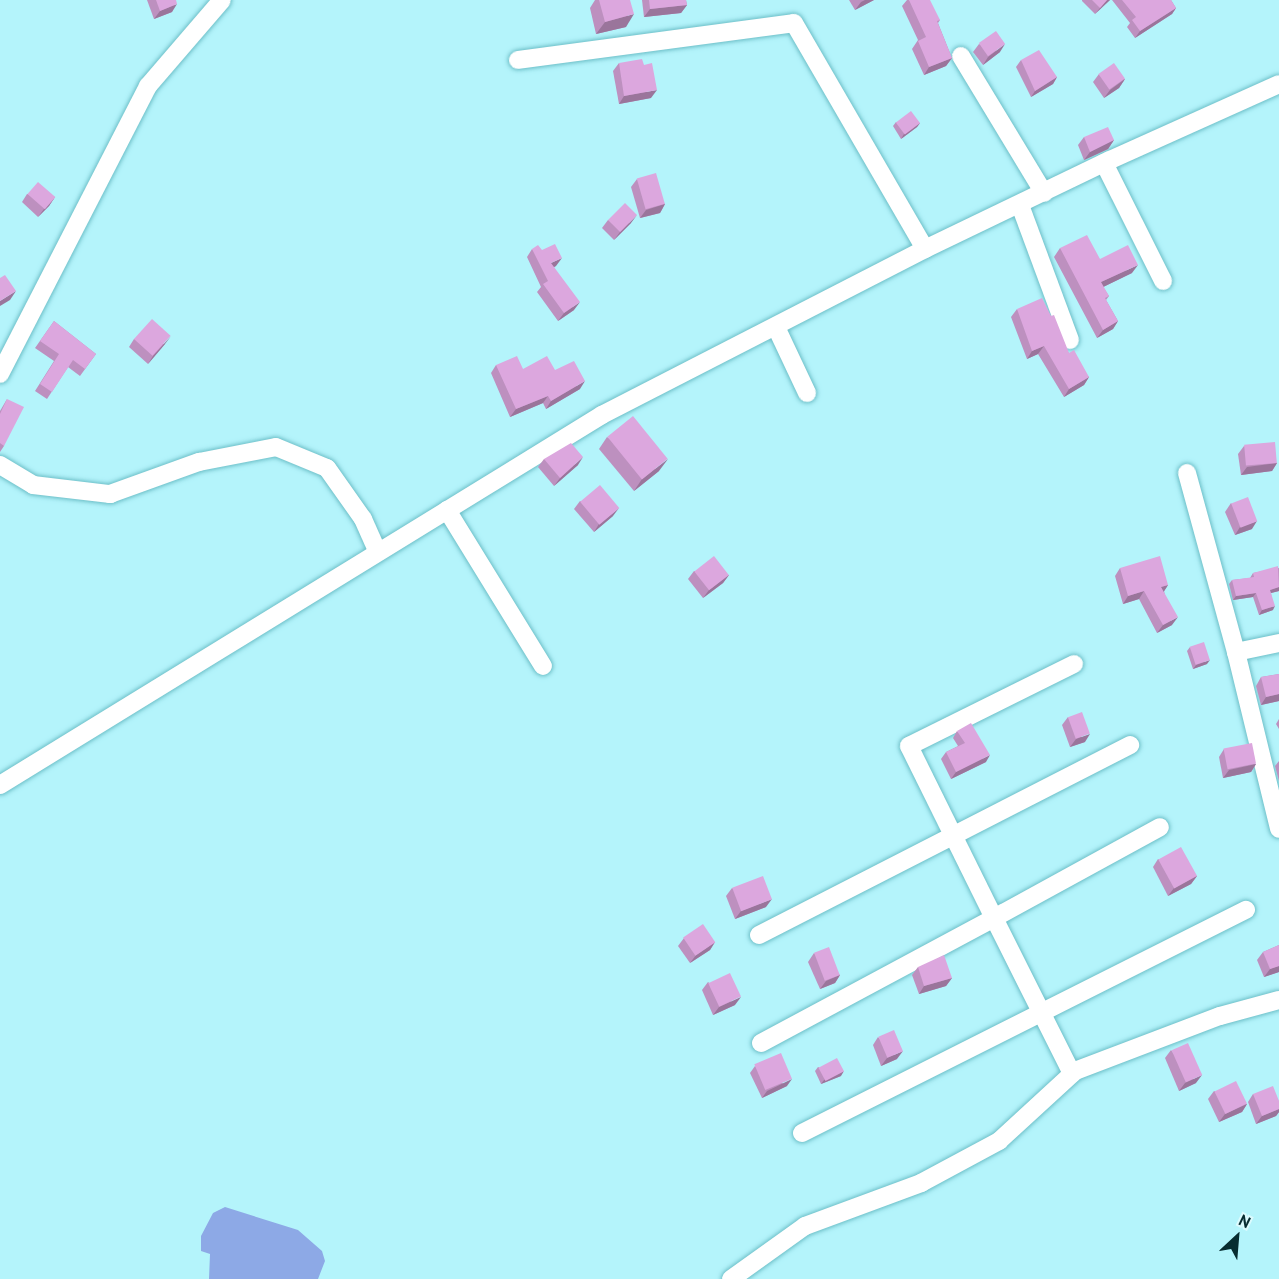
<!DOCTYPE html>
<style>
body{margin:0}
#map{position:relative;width:1279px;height:1279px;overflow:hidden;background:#b4f4fb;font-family:"PT Sans",sans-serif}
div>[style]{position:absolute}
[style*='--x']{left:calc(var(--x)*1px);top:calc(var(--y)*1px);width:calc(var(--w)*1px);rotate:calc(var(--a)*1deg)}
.water>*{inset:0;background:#8da9e6}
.roads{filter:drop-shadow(0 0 2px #6dbfc8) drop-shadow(0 0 2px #6dbfc8)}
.street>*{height:18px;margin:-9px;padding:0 9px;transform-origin:9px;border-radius:9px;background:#fff}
.wall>*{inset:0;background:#bd90bf}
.shaded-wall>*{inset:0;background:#9a759b}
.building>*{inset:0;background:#dca7de;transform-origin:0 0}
span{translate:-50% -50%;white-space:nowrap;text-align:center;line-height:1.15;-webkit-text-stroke:4.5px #dcfbfe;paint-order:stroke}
.north{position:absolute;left:1207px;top:1207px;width:60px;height:60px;-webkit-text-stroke:4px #dcfbfe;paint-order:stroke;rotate:26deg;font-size:16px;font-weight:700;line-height:24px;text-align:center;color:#072c30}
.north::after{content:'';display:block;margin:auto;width:21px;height:27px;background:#072c30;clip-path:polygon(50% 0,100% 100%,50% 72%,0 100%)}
</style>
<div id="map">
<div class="water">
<i style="clip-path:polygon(225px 1207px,298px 1230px,322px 1251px,325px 1261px,318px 1279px,209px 1279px,210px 1254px,201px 1251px,201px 1236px,213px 1213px)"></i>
</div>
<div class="roads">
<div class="street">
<i style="--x:961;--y:56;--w:160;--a:58.8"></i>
<i style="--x:518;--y:60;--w:278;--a:-7.6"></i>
<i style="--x:794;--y:23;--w:261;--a:59.9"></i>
<i style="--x:1104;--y:163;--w:132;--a:63.4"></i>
<i style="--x:1020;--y:205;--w:144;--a:69.7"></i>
<i style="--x:776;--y:327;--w:73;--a:64.8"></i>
<i style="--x:0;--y:374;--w:324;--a:-62.8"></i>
<i style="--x:148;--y:86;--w:113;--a:-49.3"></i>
<i style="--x:0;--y:465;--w:39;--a:31"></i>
<i style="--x:33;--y:485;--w:78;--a:6.7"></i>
<i style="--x:110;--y:494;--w:95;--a:-19.8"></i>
<i style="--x:199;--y:462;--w:78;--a:-11"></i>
<i style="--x:276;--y:447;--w:55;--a:22.4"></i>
<i style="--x:327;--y:468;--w:62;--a:54.8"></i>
<i style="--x:363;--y:519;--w:36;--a:66"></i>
<i style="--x:1187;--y:473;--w:186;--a:74.7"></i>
<i style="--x:1236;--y:652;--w:182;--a:76.3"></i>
<i style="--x:447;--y:510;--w:183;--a:58.4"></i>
<i style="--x:1236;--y:652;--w:44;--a:-11.8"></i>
<i style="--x:1074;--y:664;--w:184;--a:153.6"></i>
<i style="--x:909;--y:746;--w:192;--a:63.7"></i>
<i style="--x:994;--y:918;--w:189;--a:-28.7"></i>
<i style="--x:0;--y:785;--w:707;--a:-31.58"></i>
<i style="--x:602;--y:415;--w:363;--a:-27.2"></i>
<i style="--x:925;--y:249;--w:205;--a:-25.7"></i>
<i style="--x:1110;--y:160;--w:185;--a:-24.2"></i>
<i style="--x:759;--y:935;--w:417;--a:-27.1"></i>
<i style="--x:761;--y:1043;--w:264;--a:-28.2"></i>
<i style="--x:994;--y:918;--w:174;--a:63.4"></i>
<i style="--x:802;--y:1133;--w:497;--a:-26.7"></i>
<i style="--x:731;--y:1279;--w:91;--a:-35.6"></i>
<i style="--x:805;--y:1226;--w:124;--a:-20.3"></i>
<i style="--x:921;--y:1183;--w:89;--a:-28.3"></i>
<i style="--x:999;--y:1141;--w:103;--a:-42.6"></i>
<i style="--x:1075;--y:1071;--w:155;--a:-20.8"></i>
<i style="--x:1220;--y:1016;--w:61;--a:-15.2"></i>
</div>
</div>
<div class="wall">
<i style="clip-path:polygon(147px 0,176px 0,172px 12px,154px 19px)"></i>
<i style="clip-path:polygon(595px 0,630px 0,626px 27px,596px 34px,590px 8px)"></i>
<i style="clip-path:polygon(642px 0,686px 0,687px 5px,681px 13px,644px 17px)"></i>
<i style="clip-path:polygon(849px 0,874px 0,855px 10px)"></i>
<i style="clip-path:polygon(907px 0,909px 0,940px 20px,938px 23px,952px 58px,946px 66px,924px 75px,912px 49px,918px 40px,902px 6px)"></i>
<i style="clip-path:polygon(1082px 0,1110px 0,1095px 14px,1082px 1px)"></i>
<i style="clip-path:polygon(1112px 0,1171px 0,1176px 8px,1172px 14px,1135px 38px,1127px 27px,1130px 23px)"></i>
<i style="clip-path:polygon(979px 44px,1000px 52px,983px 65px,973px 52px)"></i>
<i style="clip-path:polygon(1021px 60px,1057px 77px,1053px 84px,1031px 97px,1016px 67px)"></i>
<i style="clip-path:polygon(619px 63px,651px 98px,619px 104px,613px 71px)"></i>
<i style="clip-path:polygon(1099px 74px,1125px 79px,1119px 88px,1104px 98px,1093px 82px)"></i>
<i style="clip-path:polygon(896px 122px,920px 123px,917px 127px,901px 139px,893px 126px)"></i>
<i style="clip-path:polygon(1084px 137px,1114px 140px,1108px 149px,1084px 160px,1078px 145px)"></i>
<i style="clip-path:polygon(637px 179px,665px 204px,660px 213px,640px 218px,631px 187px)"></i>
<i style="clip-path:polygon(27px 194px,55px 197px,49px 206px,38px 217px,22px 202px)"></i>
<i style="clip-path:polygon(608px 220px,631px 223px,614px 240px,602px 228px)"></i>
<i style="clip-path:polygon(1060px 248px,1100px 259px,1132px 273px,1103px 287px,1109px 296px,1106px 300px,1118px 321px,1113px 329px,1097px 338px,1054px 257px)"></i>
<i style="clip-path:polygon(532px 249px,556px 266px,554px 267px,574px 310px,558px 321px,537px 292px,541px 287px,527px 257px)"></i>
<i style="clip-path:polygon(1017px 309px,1069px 353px,1089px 377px,1084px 385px,1064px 397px,1038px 354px,1027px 359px,1011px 317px)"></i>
<i style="clip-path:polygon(54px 321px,96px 354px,80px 376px,68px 367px,47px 399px,35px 391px,54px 361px,35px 348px)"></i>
<i style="clip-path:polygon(134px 339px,165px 344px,148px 364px,129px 347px)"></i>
<i style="clip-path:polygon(496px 365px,523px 369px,555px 370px,580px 389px,546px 409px,543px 403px,510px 417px,491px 373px)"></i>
<i style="clip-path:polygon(7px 399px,4px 446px,0 452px,0 411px)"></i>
<i style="clip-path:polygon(607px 437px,659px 471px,634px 491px,599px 449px)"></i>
<i style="clip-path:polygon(1244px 446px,1277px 463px,1272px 471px,1241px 475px,1238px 454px)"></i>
<i style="clip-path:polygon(544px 459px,578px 465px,554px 486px,538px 467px)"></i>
<i style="clip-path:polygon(580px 501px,613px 516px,594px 532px,574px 509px)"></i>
<i style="clip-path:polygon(1231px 503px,1252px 529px,1235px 535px,1225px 512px)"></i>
<i style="clip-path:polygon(1120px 568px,1168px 585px,1164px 591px,1172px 625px,1157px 633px,1139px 599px,1123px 604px,1115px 576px)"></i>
<i style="clip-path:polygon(1279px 568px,1279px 591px,1271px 593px,1273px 610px,1259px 615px,1253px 597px,1233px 600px,1229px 584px,1232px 580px,1250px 578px,1253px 573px)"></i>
<i style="clip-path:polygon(694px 571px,729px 575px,723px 583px,703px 598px,688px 579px)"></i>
<i style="clip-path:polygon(1190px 647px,1207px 664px,1193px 669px,1187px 651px)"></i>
<i style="clip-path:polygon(1279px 674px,1279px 701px,1261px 705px,1256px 686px,1261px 677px)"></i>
<i style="clip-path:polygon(1068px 717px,1085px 742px,1070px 747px,1062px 725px)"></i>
<i style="clip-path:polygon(1279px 719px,1279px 729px,1276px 724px)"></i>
<i style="clip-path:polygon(957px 731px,986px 762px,951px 779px,941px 759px,946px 752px,958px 746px,953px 738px)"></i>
<i style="clip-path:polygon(1224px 749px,1256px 764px,1251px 772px,1223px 778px,1219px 757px)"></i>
<i style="clip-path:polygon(1279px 761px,1279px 781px,1275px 766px)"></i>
<i style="clip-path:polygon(1158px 859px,1197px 876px,1191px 884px,1168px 896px,1153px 867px)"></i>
<i style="clip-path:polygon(732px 888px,766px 907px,735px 919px,726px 896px)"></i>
<i style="clip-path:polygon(684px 938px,715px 942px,710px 950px,690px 963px,678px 946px)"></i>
<i style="clip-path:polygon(1279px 945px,1279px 972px,1264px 977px,1257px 960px,1263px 952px)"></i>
<i style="clip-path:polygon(814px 953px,840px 975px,835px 983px,820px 989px,808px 962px)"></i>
<i style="clip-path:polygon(918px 967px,952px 978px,946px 986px,919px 994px,912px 975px)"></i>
<i style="clip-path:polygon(708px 982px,735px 1005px,713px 1015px,702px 990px)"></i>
<i style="clip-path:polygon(878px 1037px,897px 1059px,881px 1066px,873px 1045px)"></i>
<i style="clip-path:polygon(1171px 1050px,1196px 1083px,1179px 1091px,1165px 1058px)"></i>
<i style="clip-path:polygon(755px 1066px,787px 1086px,762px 1098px,750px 1073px)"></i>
<i style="clip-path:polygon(818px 1067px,841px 1076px,821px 1084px,815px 1071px)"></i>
<i style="clip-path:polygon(1214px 1091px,1247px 1104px,1242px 1112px,1219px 1122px,1208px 1099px)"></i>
<i style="clip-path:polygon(1253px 1094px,1279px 1101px,1279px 1112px,1276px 1116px,1256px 1124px,1248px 1102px)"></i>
</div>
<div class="shaded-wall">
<i style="clip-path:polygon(865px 0,874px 0,855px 10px,861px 2px)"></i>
<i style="clip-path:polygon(1107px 0,1110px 0,1095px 14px,1100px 8px)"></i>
<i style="clip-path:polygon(177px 4px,172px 12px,154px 19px,160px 11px)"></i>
<i style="clip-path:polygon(687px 5px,681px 13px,644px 17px,650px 9px)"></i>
<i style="clip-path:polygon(1176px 8px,1172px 14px,1135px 38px,1140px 31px)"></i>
<i style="clip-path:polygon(634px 14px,626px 27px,596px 34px,605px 22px)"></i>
<i style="clip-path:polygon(1005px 44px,1000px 52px,983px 65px,988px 57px)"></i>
<i style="clip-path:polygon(952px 58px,946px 66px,924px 75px,929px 67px)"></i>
<i style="clip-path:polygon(1057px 77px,1053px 84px,1031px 97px,1035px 91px)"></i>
<i style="clip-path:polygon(1125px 79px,1119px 88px,1104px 98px,1110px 90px)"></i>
<i style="clip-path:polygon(657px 90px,651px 98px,619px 104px,624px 96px)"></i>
<i style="clip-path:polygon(920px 123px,917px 127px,901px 139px,904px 134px)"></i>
<i style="clip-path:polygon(1114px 140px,1108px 149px,1084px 160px,1090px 152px)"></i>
<i style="clip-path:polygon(55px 197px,49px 206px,38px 217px,44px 209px)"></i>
<i style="clip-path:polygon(665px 204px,660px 213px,640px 218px,646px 210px)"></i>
<i style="clip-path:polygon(637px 215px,631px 223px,614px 240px,620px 232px)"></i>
<i style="clip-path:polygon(562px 258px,556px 266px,546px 271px,551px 263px)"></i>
<i style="clip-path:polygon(1138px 265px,1132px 273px,1095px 291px,1101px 282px)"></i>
<i style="clip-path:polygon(16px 291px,10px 300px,0 306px,0 301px)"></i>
<i style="clip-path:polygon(580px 302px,574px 310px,558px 321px,564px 313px)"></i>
<i style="clip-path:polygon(1118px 321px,1113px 329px,1097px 338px,1103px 330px)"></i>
<i style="clip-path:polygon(171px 336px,165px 344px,148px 364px,153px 356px)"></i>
<i style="clip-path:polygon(1044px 346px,1038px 354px,1027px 359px,1032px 351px)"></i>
<i style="clip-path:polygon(1089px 377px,1084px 385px,1064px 397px,1069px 389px)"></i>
<i style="clip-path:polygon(585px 381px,580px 389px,546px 409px,551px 401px)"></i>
<i style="clip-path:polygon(548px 396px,543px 403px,510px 417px,516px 409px)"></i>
<i style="clip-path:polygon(583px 457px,578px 465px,554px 486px,560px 478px)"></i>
<i style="clip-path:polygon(668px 459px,659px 471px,634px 491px,642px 479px)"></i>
<i style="clip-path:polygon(1277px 463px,1272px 471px,1241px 475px,1247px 467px)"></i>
<i style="clip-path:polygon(619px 508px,613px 516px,594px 532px,599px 524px)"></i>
<i style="clip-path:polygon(1257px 521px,1252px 529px,1235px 535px,1240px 527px)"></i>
<i style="clip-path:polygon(729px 575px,723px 583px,703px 598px,709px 590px)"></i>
<i style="clip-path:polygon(1168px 585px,1163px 593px,1161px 587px)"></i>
<i style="clip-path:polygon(1279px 587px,1279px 591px,1267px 594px,1270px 590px)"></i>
<i style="clip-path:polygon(1144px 591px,1139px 599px,1123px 604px,1128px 596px)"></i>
<i style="clip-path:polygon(1256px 593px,1253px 597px,1233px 600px,1236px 596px)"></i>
<i style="clip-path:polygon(1275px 606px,1273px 610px,1259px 615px,1262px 610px)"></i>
<i style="clip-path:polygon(1178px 617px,1172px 625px,1157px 633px,1163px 625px)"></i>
<i style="clip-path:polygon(1210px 660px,1207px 664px,1193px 669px,1196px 665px)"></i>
<i style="clip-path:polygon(1279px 694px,1279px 701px,1261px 705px,1266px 697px)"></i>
<i style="clip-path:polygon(1090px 734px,1085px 742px,1070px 747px,1076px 739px)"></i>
<i style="clip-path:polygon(990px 755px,986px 762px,951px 779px,956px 772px)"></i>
<i style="clip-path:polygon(1256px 764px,1251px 772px,1223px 778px,1229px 770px)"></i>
<i style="clip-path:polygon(1197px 876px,1191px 884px,1168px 896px,1174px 888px)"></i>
<i style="clip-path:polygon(772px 899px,766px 907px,735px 919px,741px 911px)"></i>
<i style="clip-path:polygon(715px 942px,710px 950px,690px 963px,696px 955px)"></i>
<i style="clip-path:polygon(1279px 966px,1279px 972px,1264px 977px,1270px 969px)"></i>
<i style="clip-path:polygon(840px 975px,835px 983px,820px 989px,826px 981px)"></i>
<i style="clip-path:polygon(952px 978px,946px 986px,919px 994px,924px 986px)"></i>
<i style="clip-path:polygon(741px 997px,735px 1005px,713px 1015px,719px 1007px)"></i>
<i style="clip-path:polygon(903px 1051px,897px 1059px,881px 1066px,887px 1058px)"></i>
<i style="clip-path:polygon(844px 1071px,841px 1076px,821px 1084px,824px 1080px)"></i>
<i style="clip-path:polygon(1202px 1075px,1196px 1083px,1179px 1091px,1185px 1083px)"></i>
<i style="clip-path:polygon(792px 1079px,787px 1086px,762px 1098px,767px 1091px)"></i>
<i style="clip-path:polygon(1247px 1104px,1242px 1112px,1219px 1122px,1225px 1114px)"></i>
<i style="clip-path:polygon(1279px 1109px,1279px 1112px,1276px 1116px,1256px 1124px,1262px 1116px)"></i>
</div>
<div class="building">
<i style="clip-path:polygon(156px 0,176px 0,177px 4px,160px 11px)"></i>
<i style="clip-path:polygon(599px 0,630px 0,634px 14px,605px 22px)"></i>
<i style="clip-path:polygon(649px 0,686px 0,687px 5px,650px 9px)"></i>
<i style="clip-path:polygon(909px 0,930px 0,940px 20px,937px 21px,952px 58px,929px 67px,918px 41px,926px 37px)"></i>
<i style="clip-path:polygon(1092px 0,1107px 0,1100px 8px)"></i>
<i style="clip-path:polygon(1122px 0,1171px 0,1176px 8px,1140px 31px,1132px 20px,1136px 17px)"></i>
<i style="left:996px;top:31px;width:16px;height:21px;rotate:55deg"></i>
<i style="clip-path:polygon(1039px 50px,1057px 77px,1035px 91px,1021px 60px)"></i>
<i style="clip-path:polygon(642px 59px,644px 65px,652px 63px,657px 90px,624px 96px,619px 63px)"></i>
<i style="left:1114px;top:63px;width:19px;height:19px;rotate:55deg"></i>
<i style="left:911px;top:111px;width:15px;height:19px;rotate:53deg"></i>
<i style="clip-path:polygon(1108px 127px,1114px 140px,1090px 152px,1084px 137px)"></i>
<i style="left:656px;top:173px;width:32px;height:20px;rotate:74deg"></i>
<i style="left:38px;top:182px;width:23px;height:16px;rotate:41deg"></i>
<i style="left:625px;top:203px;width:17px;height:24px;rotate:45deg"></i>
<i style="clip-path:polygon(1087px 235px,1100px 259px,1128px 245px,1138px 265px,1101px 282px,1109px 296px,1105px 298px,1118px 321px,1103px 330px,1060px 248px)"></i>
<i style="clip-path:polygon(555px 244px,562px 258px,551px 263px,580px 302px,564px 313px,543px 284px,548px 281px,532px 249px,538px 245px,542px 250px)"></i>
<i style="clip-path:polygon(5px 275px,16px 291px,0 301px,0 278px)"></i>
<i style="clip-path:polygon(1042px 298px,1051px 316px,1054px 315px,1069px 353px,1074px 350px,1089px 377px,1069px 389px,1044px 346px,1032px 351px,1017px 309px)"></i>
<i style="left:152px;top:319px;width:25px;height:27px;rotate:42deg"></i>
<i style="clip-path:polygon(54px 321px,96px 354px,85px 369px,73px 360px,52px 392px,40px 384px,59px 354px,40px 341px)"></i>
<i style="clip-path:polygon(517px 356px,523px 369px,547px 356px,555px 370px,574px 361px,585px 381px,551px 401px,548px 396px,516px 409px,496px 365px)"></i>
<i style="clip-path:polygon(7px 399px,24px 407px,4px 446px,0 443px,0 414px)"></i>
<i style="left:633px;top:416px;width:55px;height:33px;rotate:51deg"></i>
<i style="left:1275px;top:442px;width:21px;height:31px;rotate:85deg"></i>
<i style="clip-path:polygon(571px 443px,583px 457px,560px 478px,544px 459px)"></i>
<i style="left:600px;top:485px;width:30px;height:26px;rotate:50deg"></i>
<i style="left:1248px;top:497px;width:26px;height:18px;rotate:69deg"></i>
<i style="left:714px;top:556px;width:24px;height:25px;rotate:52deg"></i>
<i style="clip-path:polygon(1160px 556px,1168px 585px,1161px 587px,1178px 617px,1163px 625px,1144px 591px,1128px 596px,1120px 568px)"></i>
<i style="clip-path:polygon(1278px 566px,1279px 587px,1270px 590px,1275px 606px,1262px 610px,1256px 593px,1236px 596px,1232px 580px,1254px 577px,1253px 573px)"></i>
<i style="left:1204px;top:642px;width:19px;height:15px;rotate:72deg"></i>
<i style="clip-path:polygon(1279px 674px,1279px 694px,1266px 697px,1261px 677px)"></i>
<i style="left:1082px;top:712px;width:23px;height:15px;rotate:70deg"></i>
<i style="clip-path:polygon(971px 723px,990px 755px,956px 772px,946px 752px,965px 743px,957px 731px)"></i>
<i style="left:1252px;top:743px;width:21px;height:29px;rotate:79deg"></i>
<i style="left:1181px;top:847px;width:33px;height:26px;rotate:61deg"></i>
<i style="left:763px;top:876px;width:25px;height:33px;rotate:69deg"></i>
<i style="left:703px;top:924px;width:22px;height:24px;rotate:56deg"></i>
<i style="clip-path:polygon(1279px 945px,1279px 966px,1270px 969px,1263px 952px)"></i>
<i style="left:829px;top:947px;width:30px;height:16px;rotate:69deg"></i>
<i style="clip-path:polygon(944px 955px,952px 978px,924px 986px,918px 967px)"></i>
<i style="left:730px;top:973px;width:26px;height:24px;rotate:65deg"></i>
<i style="left:894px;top:1030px;width:23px;height:17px;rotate:67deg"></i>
<i style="left:1188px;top:1043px;width:35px;height:18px;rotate:66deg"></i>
<i style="left:781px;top:1053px;width:28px;height:29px;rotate:67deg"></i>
<i style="left:837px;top:1058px;width:15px;height:21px;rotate:62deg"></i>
<i style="left:1236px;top:1081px;width:25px;height:24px;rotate:64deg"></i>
<i style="clip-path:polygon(1273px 1086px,1279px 1101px,1279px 1109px,1262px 1116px,1253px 1094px)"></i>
</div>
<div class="north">N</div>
</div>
